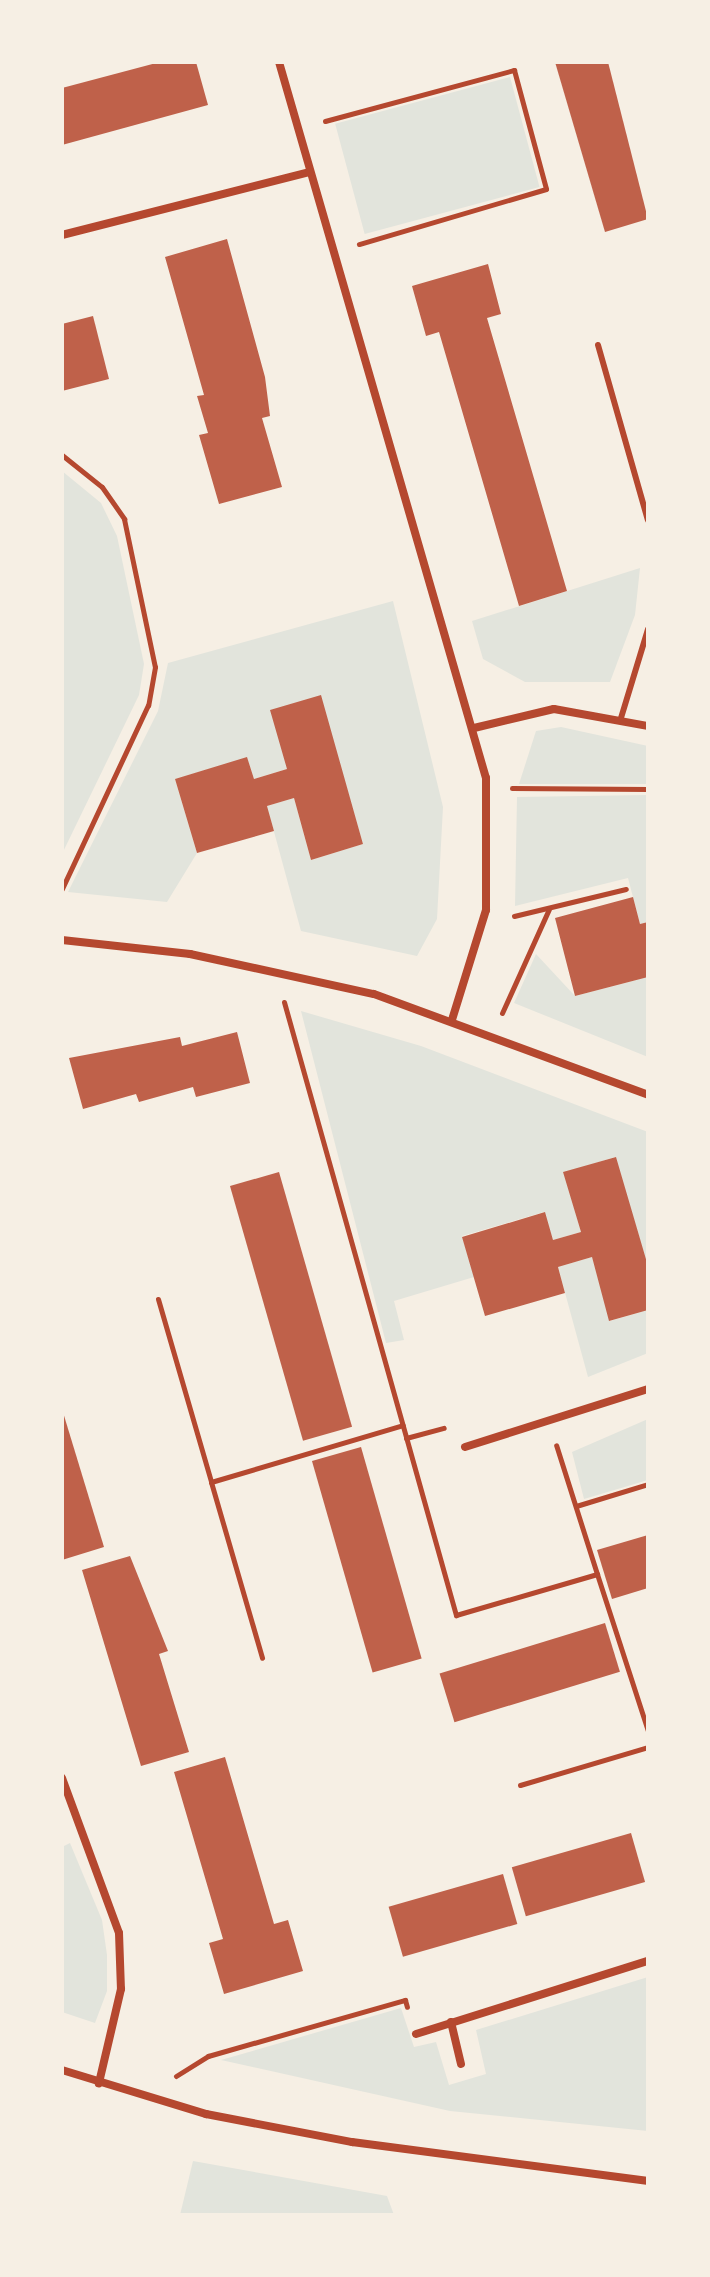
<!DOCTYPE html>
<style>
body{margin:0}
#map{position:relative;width:710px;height:2277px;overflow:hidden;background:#f6efe4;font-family:Bitter,serif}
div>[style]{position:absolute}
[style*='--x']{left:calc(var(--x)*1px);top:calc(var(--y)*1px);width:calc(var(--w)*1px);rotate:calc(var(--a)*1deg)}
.green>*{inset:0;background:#e2e4dc;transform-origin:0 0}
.building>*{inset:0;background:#bf614a;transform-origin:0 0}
.path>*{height:5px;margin:-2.5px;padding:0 2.5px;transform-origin:2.5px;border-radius:2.5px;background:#b5482f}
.service>*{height:6px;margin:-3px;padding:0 3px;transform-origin:3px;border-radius:3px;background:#b5482f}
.minor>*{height:8px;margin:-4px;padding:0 4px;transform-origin:4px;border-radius:4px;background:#b5482f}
span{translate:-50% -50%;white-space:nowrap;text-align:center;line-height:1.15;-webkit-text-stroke:7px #f6efe4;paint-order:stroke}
.frame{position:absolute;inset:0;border:64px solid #f6efe4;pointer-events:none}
</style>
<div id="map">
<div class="green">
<i style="left:510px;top:77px;width:114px;height:181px;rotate:75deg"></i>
<i style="clip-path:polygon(62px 471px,101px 503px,117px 536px,144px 664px,139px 695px,62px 854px)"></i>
<i style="clip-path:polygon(640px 568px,635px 615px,610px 682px,525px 682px,483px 659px,472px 621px)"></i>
<i style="clip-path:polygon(393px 601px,443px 807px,437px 919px,417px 956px,301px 931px,267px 806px,294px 798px,311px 860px,363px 844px,320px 696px,287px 769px,254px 779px,247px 758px,175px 779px,197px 853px,167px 902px,68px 892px,158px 711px,168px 663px)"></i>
<i style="clip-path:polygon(561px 727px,648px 746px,648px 784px,519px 784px,536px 731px)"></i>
<i style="clip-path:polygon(648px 795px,648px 922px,640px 924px,628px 878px,515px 906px,517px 797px)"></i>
<i style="clip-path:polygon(536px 954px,575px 996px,648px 977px,648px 1057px,514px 1003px)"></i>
<i style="clip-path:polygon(301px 1011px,421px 1046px,648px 1132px,648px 1266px,615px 1157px,564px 1173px,581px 1232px,553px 1240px,544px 1212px,462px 1236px,474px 1277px,394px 1301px,404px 1340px,386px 1343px)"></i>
<i style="clip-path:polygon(592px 1257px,610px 1321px,648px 1310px,648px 1353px,588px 1377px,558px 1267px)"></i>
<i style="clip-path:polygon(648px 1419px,648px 1480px,584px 1499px,572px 1452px)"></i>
<i style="clip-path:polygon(70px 1843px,102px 1920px,107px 1955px,107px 1991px,95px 2023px,62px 2012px,62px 1847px)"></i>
<i style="clip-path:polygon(648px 1977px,648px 2131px,450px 2111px,221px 2060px,401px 2008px,414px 2047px,436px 2042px,449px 2085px,486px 2074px,476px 2030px)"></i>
<i style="clip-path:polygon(193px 2161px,387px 2196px,394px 2215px,180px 2215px)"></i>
</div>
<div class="building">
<i style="clip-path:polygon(160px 62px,196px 62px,208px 105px,62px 145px,62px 88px)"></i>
<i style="clip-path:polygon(555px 62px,608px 62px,648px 219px,605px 232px)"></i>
<i style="clip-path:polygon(227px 239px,265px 377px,270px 416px,262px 418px,282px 487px,219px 504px,199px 435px,208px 433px,197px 396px,204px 395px,165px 257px)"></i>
<i style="clip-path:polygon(488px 264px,501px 314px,487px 318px,567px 591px,519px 606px,439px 332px,426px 336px,412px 286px)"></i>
<i style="clip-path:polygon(93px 316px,109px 379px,62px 391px,62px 324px)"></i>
<i style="clip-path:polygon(321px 695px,363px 844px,311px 860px,294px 798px,267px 806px,274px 831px,197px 853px,175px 779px,247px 757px,254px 779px,287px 769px,270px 710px)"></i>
<i style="clip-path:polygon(633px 897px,640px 924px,648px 922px,648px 977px,575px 996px,555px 918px)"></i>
<i style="clip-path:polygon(237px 1032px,250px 1083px,196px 1097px,193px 1087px,139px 1102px,136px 1094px,83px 1109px,69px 1058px,180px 1037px,182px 1046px)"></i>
<i style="clip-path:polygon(616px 1157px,648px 1266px,648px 1310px,609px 1321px,592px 1257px,558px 1267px,565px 1293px,485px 1316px,462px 1237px,545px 1212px,553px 1240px,581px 1232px,563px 1172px)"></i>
<i style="left:279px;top:1172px;width:265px;height:51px;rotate:74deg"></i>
<i style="clip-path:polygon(62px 1409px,104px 1547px,62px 1560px)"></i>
<i style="left:361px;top:1447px;width:220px;height:51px;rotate:74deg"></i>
<i style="clip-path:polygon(648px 1535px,648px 1588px,612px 1599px,597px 1550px)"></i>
<i style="clip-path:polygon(130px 1556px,168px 1651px,159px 1654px,189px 1752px,141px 1766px,82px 1570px)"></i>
<i style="left:605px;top:1623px;width:51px;height:173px;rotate:73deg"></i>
<i style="clip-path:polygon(225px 1757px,274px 1924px,288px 1920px,303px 1971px,224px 1994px,209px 1943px,223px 1939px,174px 1772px)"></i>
<i style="left:631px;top:1833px;width:51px;height:124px;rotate:74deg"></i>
<i style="left:503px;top:1874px;width:52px;height:119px;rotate:74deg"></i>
</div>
<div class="path">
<i style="--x:325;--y:121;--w:196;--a:-15.1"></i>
<i style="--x:514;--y:70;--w:123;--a:74.9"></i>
<i style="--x:546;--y:189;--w:195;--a:163.6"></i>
<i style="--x:62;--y:455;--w:51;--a:38.7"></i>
<i style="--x:102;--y:487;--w:39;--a:55"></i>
<i style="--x:124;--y:519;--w:151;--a:78.2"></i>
<i style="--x:155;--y:667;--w:39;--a:100"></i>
<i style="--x:148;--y:705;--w:203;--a:115.1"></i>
<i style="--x:512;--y:788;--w:136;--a:0.4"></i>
<i style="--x:514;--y:916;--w:115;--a:-13.6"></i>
<i style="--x:284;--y:1002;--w:637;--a:74.33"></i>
<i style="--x:456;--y:1615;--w:147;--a:-16.2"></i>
<i style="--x:597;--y:1574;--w:135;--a:-107.6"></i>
<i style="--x:502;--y:1013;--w:114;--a:-65.7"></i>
<i style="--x:158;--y:1299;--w:191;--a:73.8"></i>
<i style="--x:211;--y:1482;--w:200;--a:-16.5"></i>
<i style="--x:406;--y:1438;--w:39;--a:-15"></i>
<i style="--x:211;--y:1482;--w:183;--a:73.8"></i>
<i style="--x:576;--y:1506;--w:75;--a:-17"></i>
<i style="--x:597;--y:1574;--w:165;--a:72"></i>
<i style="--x:520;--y:1785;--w:134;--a:-16.5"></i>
<i style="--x:176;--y:2076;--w:38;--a:-32"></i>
<i style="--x:208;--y:2056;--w:205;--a:-15.9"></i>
<i style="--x:405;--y:2000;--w:7;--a:74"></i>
</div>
<div class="service">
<i style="--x:598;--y:345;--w:182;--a:74.1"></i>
<i style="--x:621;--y:718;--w:93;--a:-73.1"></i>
</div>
<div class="minor">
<i style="--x:279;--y:62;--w:745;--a:73.88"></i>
<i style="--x:486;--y:778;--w:132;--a:90"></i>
<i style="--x:486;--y:910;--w:115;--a:107.2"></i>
<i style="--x:62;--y:235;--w:255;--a:-14.3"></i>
<i style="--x:474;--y:728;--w:82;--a:-13.4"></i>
<i style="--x:554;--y:709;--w:96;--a:10.3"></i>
<i style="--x:62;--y:940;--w:129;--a:6.2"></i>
<i style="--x:190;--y:954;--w:188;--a:12.3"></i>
<i style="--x:374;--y:994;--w:292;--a:20.2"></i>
<i style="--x:465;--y:1447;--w:192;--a:-17.6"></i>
<i style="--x:62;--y:1778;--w:165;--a:69.8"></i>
<i style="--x:119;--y:1933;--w:56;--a:88"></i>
<i style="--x:121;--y:1989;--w:97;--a:103.2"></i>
<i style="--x:451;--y:2022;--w:43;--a:76.6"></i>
<i style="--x:416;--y:2034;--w:243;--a:-17.5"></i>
<i style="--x:62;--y:2070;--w:151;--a:17"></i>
<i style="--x:206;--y:2114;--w:149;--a:10.9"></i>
<i style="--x:352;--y:2142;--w:299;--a:7.5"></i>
</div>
<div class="frame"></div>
</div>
